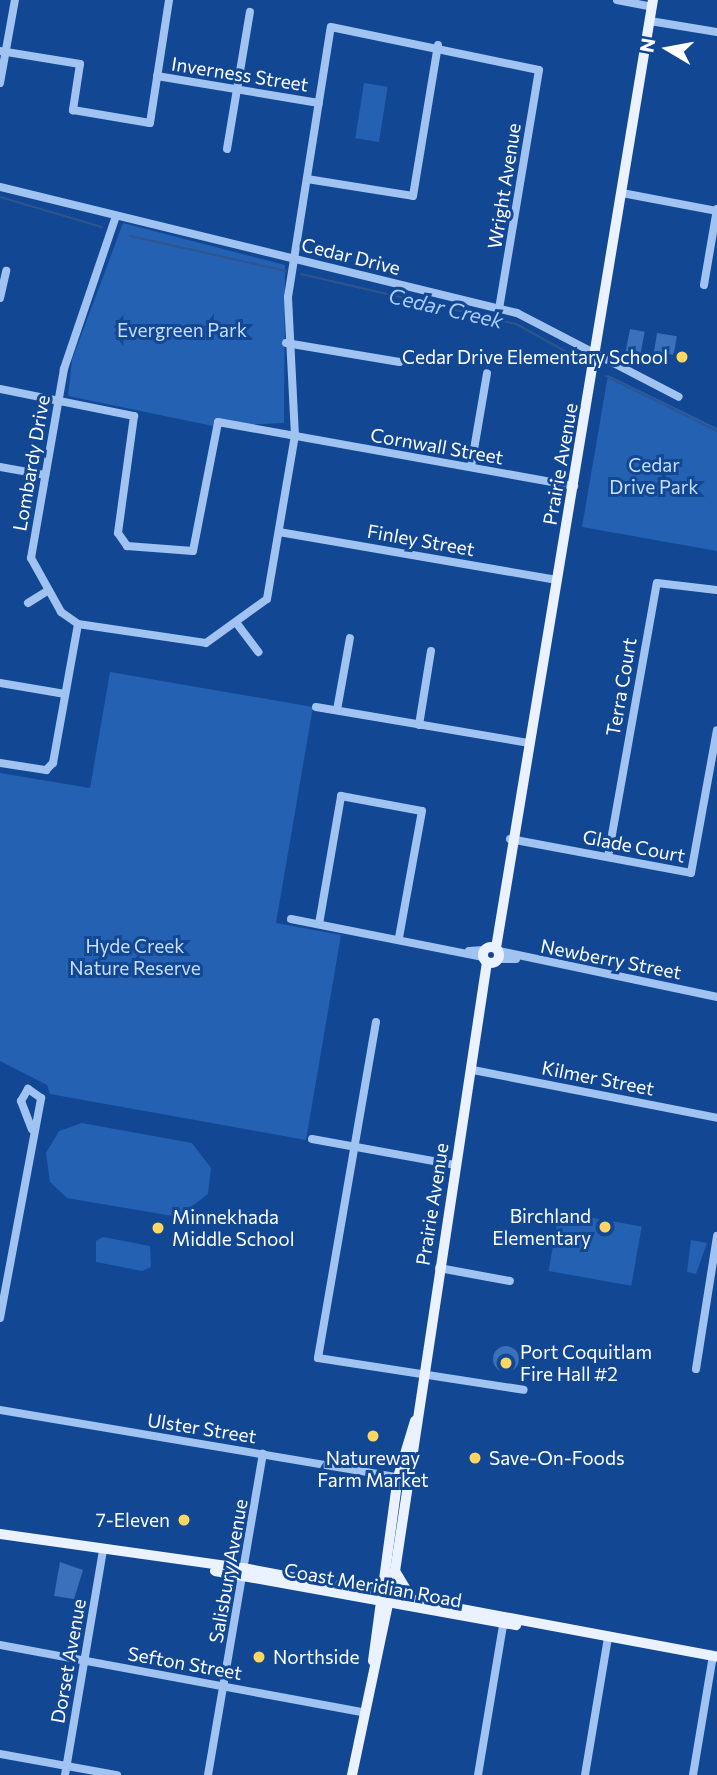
<!DOCTYPE html>
<style>
body{margin:0}
#map{position:relative;width:717px;height:1775px;overflow:hidden;background:#124793;font-family:Commissioner,sans-serif}
div>[style]{position:absolute}
[style*='--x']{left:calc(var(--x)*1px);top:calc(var(--y)*1px);width:calc(var(--w)*1px);rotate:calc(var(--a)*1deg)}
.green>*{inset:0;background:#2461b2;transform-origin:0 0}
.stream>*{height:2px;margin:-1px;padding:0 1px;transform-origin:1px;border-radius:1px;background:#2e558d}
.building>*{inset:0;background:#3b71bb;transform-origin:0 0}
.round{border-radius:50%}
.minor>*{height:8px;margin:-4px;padding:0 4px;transform-origin:4px;border-radius:4px;background:#a0c3f2}
.major>*{height:10px;margin:-5px;padding:0 5px;transform-origin:5px;border-radius:5px;background:#ebf2ff}
.major>.ring{margin:-5px;padding:0;box-sizing:content-box;background:none;border:10px solid #ebf2ff;border-radius:50%}
.dots>*{width:19px;height:19px;translate:-50% -50%;box-sizing:border-box;border:4px solid #124793;border-radius:50%}
span{translate:-50% -50%;white-space:nowrap;text-align:center;line-height:1.15;-webkit-text-stroke:6px #124793;paint-order:stroke}
.street-label{font-size:19px;color:#fff}
.park-label{font-size:19px;color:#c8defd}
.poi-label{font-size:19px;color:#fff}
.right{translate:-100% -50%;text-align:right}
.left{translate:0 -50%;text-align:left}
.water-label{font-size:21px;color:#accdf9;font-style:italic}
.north{position:absolute;left:633px;top:14px;width:70px;height:70px;-webkit-text-stroke:5px #124793;paint-order:stroke;rotate:280deg;font-size:19px;font-weight:700;line-height:28px;text-align:center;color:#fff}
.north::after{content:'';display:block;margin:auto;width:24px;height:32px;background:#fff;clip-path:polygon(50% 0,100% 100%,50% 72%,0 100%)}
</style>
<div id="map">
<div class="green">
<i style="left:364px;top:83px;width:24px;height:56px;rotate:9deg"></i>
<i style="clip-path:polygon(123px 223px,285px 265px,284px 423px,213px 426px,68px 396px,72px 360px)"></i>
<i style="clip-path:polygon(608px 375px,717px 428px,717px 551px,582px 527px)"></i>
<i style="clip-path:polygon(110px 672px,313px 707px,276px 923px,341px 935px,306px 1140px,50px 1094px,47px 1085px,0 1061px,0 773px,90px 788px)"></i>
<i style="clip-path:polygon(82px 1123px,192px 1143px,211px 1168px,208px 1194px,178px 1217px,67px 1198px,50px 1182px,46px 1153px,59px 1131px)"></i>
<i style="left:559px;top:1212px;width:84px;height:60px;rotate:10deg"></i>
<i style="clip-path:polygon(103px 1237px,150px 1246px,151px 1267px,142px 1271px,96px 1262px,96px 1241px)"></i>
<i style="clip-path:polygon(691px 1240px,707px 1243px,696px 1274px,687px 1272px)"></i>
</div>
<div class="stream">
<i style="--x:0;--y:197;--w:106;--a:16.4"></i>
<i style="--x:130;--y:236;--w:160;--a:12.6"></i>
<i style="--x:301;--y:274;--w:221;--a:13.1"></i>
<i style="--x:516;--y:324;--w:77;--a:28.9"></i>
<i style="--x:606;--y:376;--w:124;--a:26.4"></i>
</div>
<div class="building">
<i style="left:630px;top:329px;width:15px;height:30px;rotate:11deg"></i>
<i style="left:657px;top:333px;width:20px;height:19px;rotate:9deg"></i>
<i class="round" style="left:493px;top:1346px;width:26px;height:26px"></i>
<i style="clip-path:polygon(60px 1562px,83px 1570px,74px 1599px,54px 1596px)"></i>
</div>
<div class="minor">
<i style="--x:617;--y:0;--w:36;--a:11"></i>
<i style="--x:650;--y:21;--w:68;--a:9.3"></i>
<i style="--x:0;--y:51;--w:81;--a:9.2"></i>
<i style="--x:80;--y:64;--w:47;--a:98.7"></i>
<i style="--x:73;--y:110;--w:78;--a:9.6"></i>
<i style="--x:150;--y:123;--w:124;--a:-81.2"></i>
<i style="--x:157;--y:76;--w:164;--a:9.5"></i>
<i style="--x:0;--y:83;--w:84;--a:-79.8"></i>
<i style="--x:227;--y:149;--w:139;--a:-80.5"></i>
<i style="--x:307;--y:179;--w:107;--a:9.1"></i>
<i style="--x:413;--y:196;--w:153;--a:-80.6"></i>
<i style="--x:0;--y:187;--w:532;--a:13.7"></i>
<i style="--x:517;--y:313;--w:182;--a:27.4"></i>
<i style="--x:622;--y:193;--w:97;--a:10.7"></i>
<i style="--x:116;--y:216;--w:162;--a:108.8"></i>
<i style="--x:64;--y:369;--w:192;--a:99.9"></i>
<i style="--x:31;--y:558;--w:62;--a:60.9"></i>
<i style="--x:61;--y:612;--w:21;--a:35"></i>
<i style="--x:78;--y:624;--w:129;--a:8.4"></i>
<i style="--x:206;--y:643;--w:75;--a:-35.8"></i>
<i style="--x:267;--y:599;--w:165;--a:-80.3"></i>
<i style="--x:295;--y:436;--w:139;--a:-92.9"></i>
<i style="--x:288;--y:297;--w:273;--a:-81"></i>
<i style="--x:331;--y:27;--w:212;--a:11.7"></i>
<i style="--x:539;--y:70;--w:241;--a:99.5"></i>
<i style="--x:704;--y:285;--w:77;--a:-80.3"></i>
<i style="--x:0;--y:298;--w:28;--a:-77"></i>
<i style="--x:286;--y:343;--w:115;--a:9.5"></i>
<i style="--x:0;--y:389;--w:137;--a:11.4"></i>
<i style="--x:134;--y:416;--w:118;--a:97.8"></i>
<i style="--x:118;--y:533;--w:16;--a:55"></i>
<i style="--x:127;--y:546;--w:66;--a:4.3"></i>
<i style="--x:193;--y:551;--w:131;--a:-79"></i>
<i style="--x:218;--y:422;--w:362;--a:10.2"></i>
<i style="--x:0;--y:467;--w:46;--a:10.1"></i>
<i style="--x:471;--y:467;--w:95;--a:-80.3"></i>
<i style="--x:279;--y:532;--w:282;--a:9.8"></i>
<i style="--x:28;--y:603;--w:22;--a:-32"></i>
<i style="--x:238;--y:625;--w:34;--a:53"></i>
<i style="--x:0;--y:683;--w:66;--a:9.6"></i>
<i style="--x:316;--y:707;--w:215;--a:9.6"></i>
<i style="--x:337;--y:710;--w:73;--a:-79.8"></i>
<i style="--x:419;--y:725;--w:75;--a:-80.8"></i>
<i style="--x:0;--y:763;--w:47;--a:8.7"></i>
<i style="--x:46;--y:770;--w:10;--a:-45"></i>
<i style="--x:53;--y:763;--w:141;--a:-79.8"></i>
<i style="--x:510;--y:839;--w:184;--a:10.6"></i>
<i style="--x:691;--y:873;--w:145;--a:-79.7"></i>
<i style="--x:608;--y:857;--w:278;--a:-79.9"></i>
<i style="--x:657;--y:583;--w:60;--a:6.7"></i>
<i style="--x:291;--y:919;--w:196;--a:11.2"></i>
<i style="--x:319;--y:924;--w:130;--a:-80.2"></i>
<i style="--x:341;--y:796;--w:82;--a:10.5"></i>
<i style="--x:422;--y:811;--w:129;--a:100.3"></i>
<i style="--x:469;--y:951;--w:15;--a:-4"></i>
<i style="--x:499;--y:951;--w:223;--a:11.9"></i>
<i style="--x:498;--y:959;--w:18;--a:0"></i>
<i style="--x:376;--y:1022;--w:341;--a:99.8"></i>
<i style="--x:318;--y:1358;--w:208;--a:8.8"></i>
<i style="--x:473;--y:1070;--w:249;--a:11.1"></i>
<i style="--x:312;--y:1139;--w:145;--a:10.3"></i>
<i style="--x:439;--y:1268;--w:72;--a:10.4"></i>
<i style="--x:0;--y:1318;--w:224;--a:-79.4"></i>
<i style="--x:41;--y:1098;--w:16;--a:-145"></i>
<i style="--x:28;--y:1089;--w:14;--a:120"></i>
<i style="--x:21;--y:1101;--w:30;--a:69"></i>
<i style="--x:696;--y:1369;--w:135;--a:-81"></i>
<i style="--x:0;--y:1410;--w:404;--a:9.6"></i>
<i style="--x:0;--y:1645;--w:369;--a:10.5"></i>
<i style="--x:0;--y:1754;--w:119;--a:10.2"></i>
<i style="--x:65;--y:1775;--w:227;--a:-80.4"></i>
<i style="--x:208;--y:1775;--w:326;--a:-80.3"></i>
<i style="--x:478;--y:1775;--w:158;--a:-80.5"></i>
<i style="--x:585;--y:1775;--w:139;--a:-80.5"></i>
<i style="--x:693;--y:1775;--w:121;--a:-80.5"></i>
</div>
<div class="major">
<i class="ring" style="left:483px;top:947px;width:6px;height:6px"></i>
<i style="--x:496;--y:948;--w:961;--a:-80.6"></i>
<i style="--x:0;--y:1534;--w:245;--a:8"></i>
<i style="--x:243;--y:1568;--w:482;--a:10.6"></i>
<i style="--x:215;--y:1571;--w:306;--a:10.2"></i>
<i style="--x:395;--y:1571;--w:33;--a:59"></i>
<i style="--x:373;--y:1661;--w:186;--a:-82.3"></i>
<i style="--x:398;--y:1477;--w:59;--a:-73.1"></i>
<i style="--x:352;--y:1775;--w:208;--a:-78.1"></i>
<i style="--x:395;--y:1571;--w:616;--a:-81.41"></i>
</div>
<div class="dots">
<i style="left:682px;top:357px;background:#ffd661"></i>
<i style="left:605px;top:1227px;background:#ffd661"></i>
<i style="left:158px;top:1228px;background:#ffd661"></i>
<i style="left:506px;top:1363px;background:#ffd661"></i>
<i style="left:373px;top:1436px;background:#ffd661"></i>
<i style="left:475px;top:1458px;background:#ffd661"></i>
<i style="left:184px;top:1520px;background:#ffd661"></i>
<i style="left:259px;top:1657px;background:#ffd661"></i>
</div>
<div class="street-label">
<span style="left:240px;top:74px;rotate:9deg">Inverness Street</span>
<span style="left:504px;top:186px;rotate:-81deg">Wright Avenue</span>
<span style="left:351px;top:256px;rotate:14deg">Cedar Drive</span>
<span style="left:437px;top:446px;rotate:10deg">Cornwall Street</span>
<span style="left:31px;top:463px;rotate:-80deg">Lombardy Drive</span>
<span style="left:560px;top:464px;rotate:-80deg">Prairie Avenue</span>
<span style="left:421px;top:540px;rotate:10deg">Finley Street</span>
<span style="left:621px;top:687px;rotate:-80deg">Terra Court</span>
<span style="left:634px;top:846px;rotate:11deg">Glade Court</span>
<span style="left:611px;top:959px;rotate:11deg">Newberry Street</span>
<span style="left:598px;top:1078px;rotate:11deg">Kilmer Street</span>
<span style="left:432px;top:1204px;rotate:-81deg">Prairie Avenue</span>
<span style="left:202px;top:1428px;rotate:9deg">Ulster Street</span>
<span style="left:228px;top:1571px;rotate:-80deg">Salisbury Avenue</span>
<span style="left:373px;top:1585px;rotate:10deg">Coast Meridian Road</span>
<span style="left:68px;top:1661px;rotate:-80deg">Dorset Avenue</span>
<span style="left:185px;top:1663px;rotate:10deg">Sefton Street</span>
</div>
<div class="park-label">
<span style="left:182px;top:330px">Evergreen Park</span>
<span style="left:654px;top:476px">Cedar<br>Drive Park</span>
<span style="left:135px;top:957px">Hyde Creek<br>Nature Reserve</span>
</div>
<div class="poi-label">
<span class="right" style="left:668px;top:357px">Cedar Drive Elementary School</span>
<span class="right" style="left:591px;top:1227px">Birchland<br>Elementary</span>
<span class="left" style="left:172px;top:1228px">Minnekhada<br>Middle School</span>
<span class="left" style="left:520px;top:1363px">Port Coquitlam<br>Fire Hall #2</span>
<span style="left:373px;top:1469px">Natureway<br>Farm Market</span>
<span class="left" style="left:489px;top:1458px">Save-On-Foods</span>
<span class="right" style="left:170px;top:1520px">7-Eleven</span>
<span class="left" style="left:273px;top:1657px">Northside</span>
</div>
<div class="water-label">
<span style="left:446px;top:308px;rotate:13deg">Cedar Creek</span>
</div>
<div class="north">N</div>
</div>
